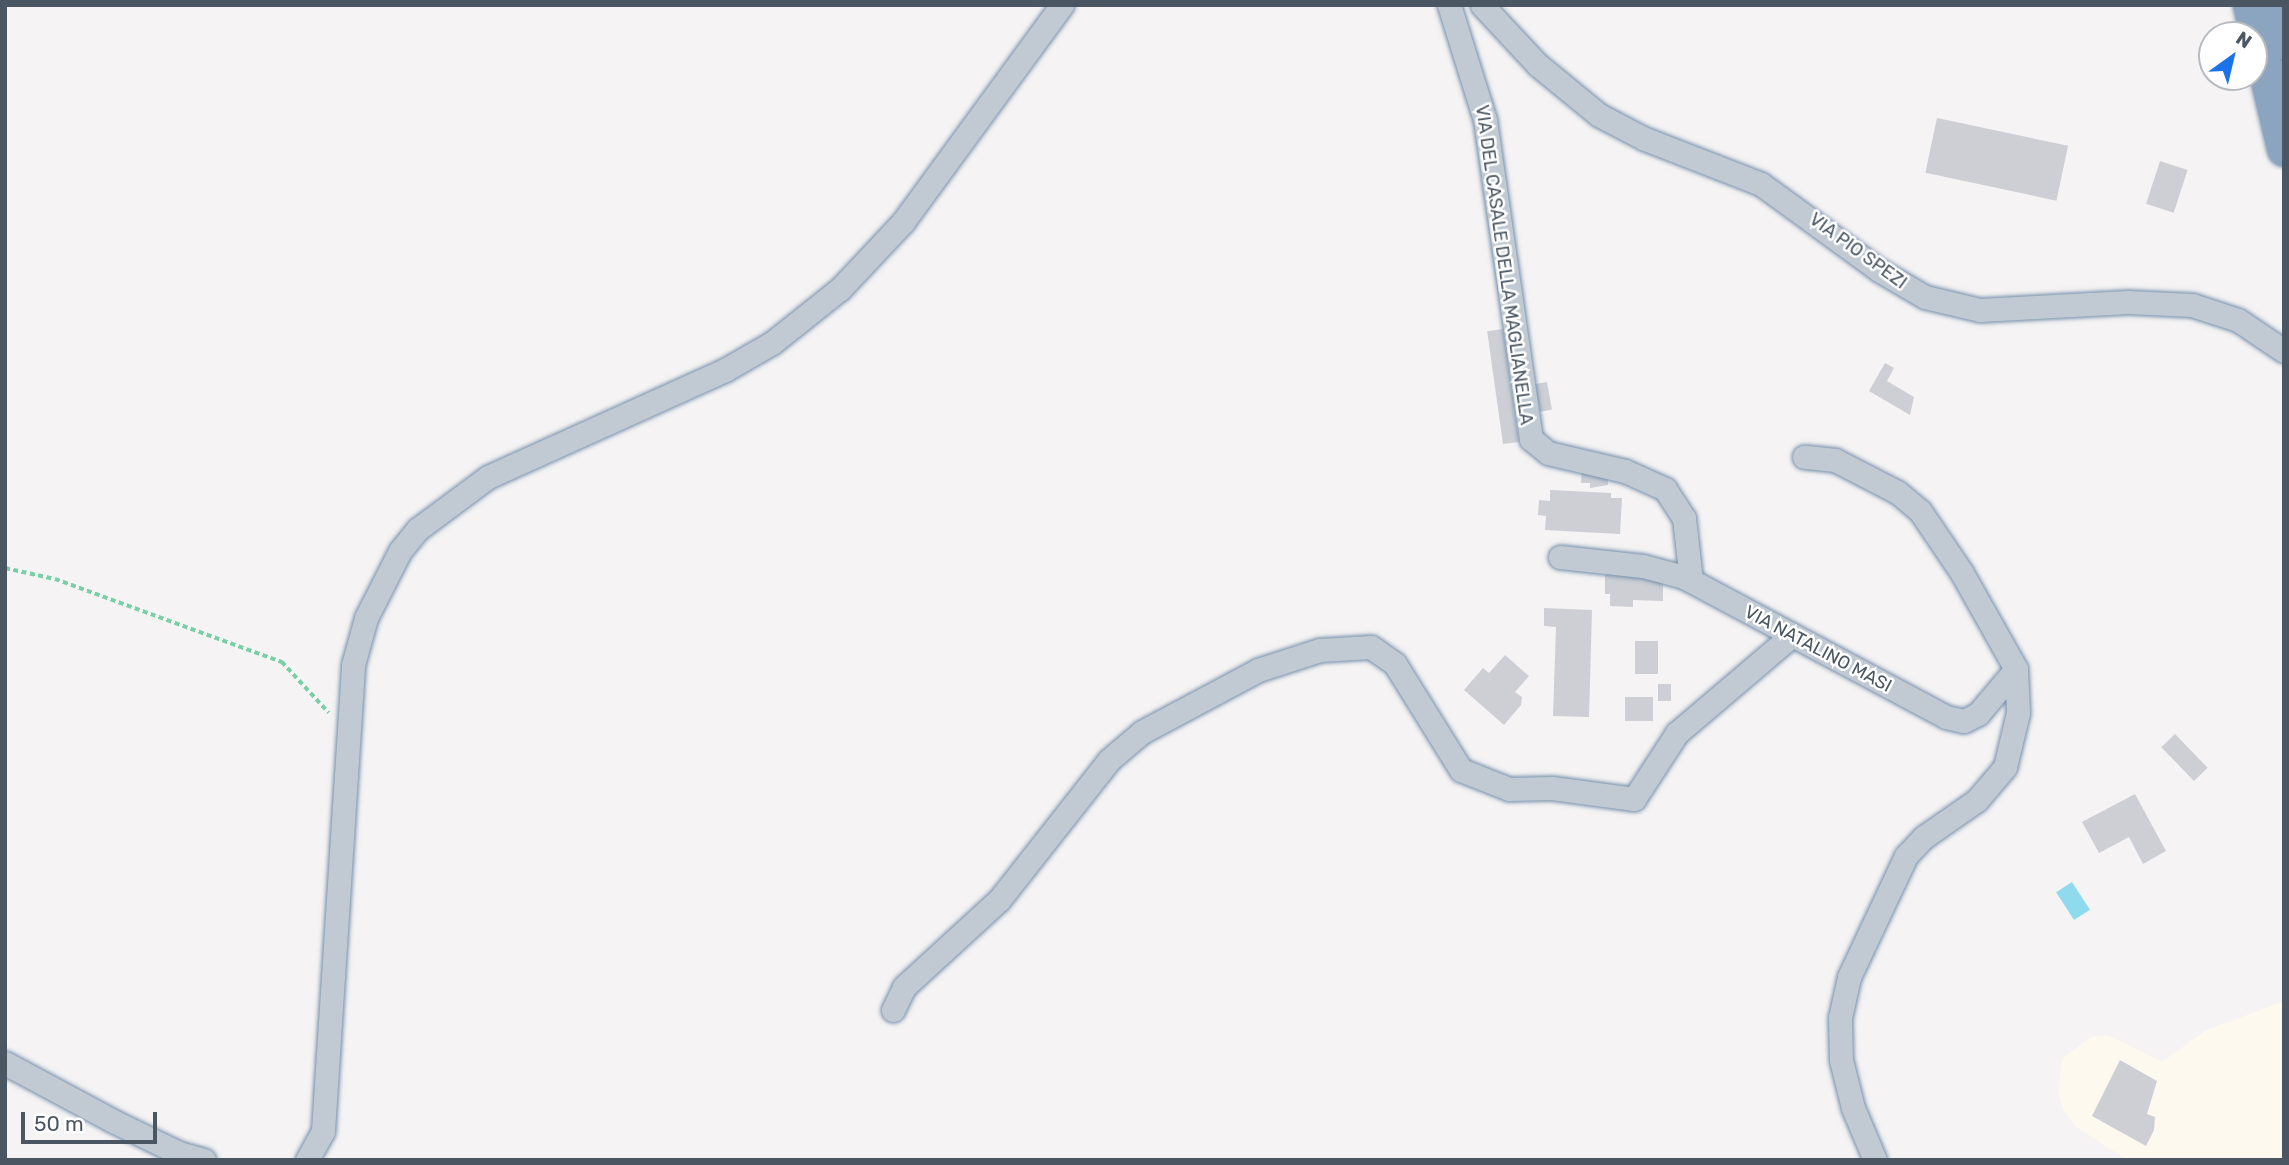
<!DOCTYPE html>
<style>
body{margin:0}
#map{position:relative;width:2289px;height:1165px;overflow:hidden;background:#f5f3f3;font-family:Rubik,sans-serif}
div>[style]{position:absolute}
[style*='--x']{left:calc(var(--x)*1px);top:calc(var(--y)*1px);width:calc(var(--w)*1px);rotate:calc(var(--a)*1deg)}
.commercial>*{inset:0;background:#fdf9ef}
.water>*{inset:0;background:#90daee;transform-origin:0 0}
.building>*{inset:0;background:#cdcfd5;transform-origin:0 0}
.path>*{height:3.5px;margin-top:-1.75px;transform-origin:0;background:repeating-linear-gradient(90deg,#7ad0a6 0 5px,transparent 0 8.5px)}
.roads{filter:drop-shadow(0 0 2px #7690ad) drop-shadow(0 0 2px #7690ad)}
.minor>*{height:23px;margin:-11.5px;padding:0 11.5px;transform-origin:11.5px;border-radius:11.5px;background:#c1cad2}
.highway>*{height:33px;margin:-16.5px;padding:0 16.5px;transform-origin:16.5px;border-radius:16.5px;background:#8ba5c1}
span{translate:-50% -50%;white-space:nowrap;text-align:center;line-height:1.15;-webkit-text-stroke:5px #fff;paint-order:stroke}
.street-label{font-size:18px;color:#4a5661}
.frame{position:absolute;inset:0;border:7px solid #4a5661;pointer-events:none}
.north{position:absolute;left:2198px;top:21px;width:70px;height:70px;box-sizing:border-box;background:#fff;border:2px solid #b7bbc0;border-radius:50%;rotate:34deg;font-size:19px;font-weight:700;line-height:28px;text-align:center;color:#4a5661}
.north::after{content:'';display:block;margin:auto;width:24px;height:32px;background:#1a73e8;clip-path:polygon(50% 0,100% 100%,50% 72%,0 100%)}
.scale{position:absolute;left:21px;top:1112px;width:136px;height:32px;box-sizing:border-box;border:4px solid #4a5661;border-top:0;padding-left:9px;font-size:21px;line-height:24px;white-space:nowrap;color:#4a5661;-webkit-text-stroke:5px #fff;paint-order:stroke}
</style>
<div id="map">
<div class="commercial">
<i style="clip-path:polygon(2284px 1001px,2284px 1160px,2127px 1160px,2075px 1126px,2064px 1111px,2058px 1093px,2062px 1059px,2091px 1037px,2108px 1035px,2162px 1062px,2205px 1031px)"></i>
</div>
<div class="water">
<i style="left:2072px;top:882px;width:33px;height:19px;rotate:57deg"></i>
</div>
<div class="building">
<i style="left:1937px;top:118px;width:134px;height:56px;rotate:12deg"></i>
<i style="left:2160px;top:161px;width:29px;height:45px;rotate:18deg"></i>
<i style="left:1503px;top:329px;width:114px;height:16px;rotate:82deg"></i>
<i style="clip-path:polygon(1885px 363px,1894px 368px,1887px 381px,1914px 397px,1910px 415px,1869px 391px)"></i>
<i style="left:1547px;top:382px;width:28px;height:12px;rotate:80deg"></i>
<i style="clip-path:polygon(1582px 469px,1608px 473px,1608px 485px,1590px 488px,1590px 483px,1581px 483px)"></i>
<i style="clip-path:polygon(1550px 490px,1611px 493px,1611px 498px,1622px 498px,1620px 534px,1545px 530px,1546px 516px,1538px 515px,1539px 500px,1550px 501px)"></i>
<i style="clip-path:polygon(1605px 570px,1663px 574px,1663px 601px,1633px 600px,1633px 607px,1610px 606px,1610px 594px,1605px 594px)"></i>
<i style="clip-path:polygon(1544px 608px,1592px 610px,1589px 717px,1553px 716px,1556px 627px,1544px 626px)"></i>
<i style="left:1635px;top:641px;width:23px;height:33px"></i>
<i style="clip-path:polygon(1505px 655px,1529px 676px,1515px 692px,1522px 697px,1521px 705px,1504px 725px,1464px 690px,1483px 668px,1489px 673px)"></i>
<i style="left:1658px;top:684px;width:13px;height:17px"></i>
<i style="left:1625px;top:697px;width:28px;height:24px"></i>
<i style="left:2175px;top:734px;width:47px;height:19px;rotate:46deg"></i>
<i style="clip-path:polygon(2135px 794px,2166px 851px,2143px 864px,2129px 837px,2099px 853px,2082px 822px)"></i>
<i style="clip-path:polygon(2120px 1060px,2157px 1081px,2147px 1114px,2155px 1117px,2154px 1130px,2146px 1146px,2092px 1116px)"></i>
</div>
<div class="path">
<i style="--x:5;--y:568;--w:51;--a:12.4"></i>
<i style="--x:55;--y:579;--w:242;--a:20.1"></i>
<i style="--x:282;--y:662;--w:69;--a:47.3"></i>
</div>
<div class="roads">
<div class="minor">
<i style="--x:1449;--y:5;--w:121;--a:72.6"></i>
<i style="--x:1485;--y:120;--w:322;--a:81.8"></i>
<i style="--x:1531;--y:439;--w:22;--a:39"></i>
<i style="--x:1548;--y:453;--w:79;--a:13.2"></i>
<i style="--x:1625;--y:471;--w:44;--a:24.2"></i>
<i style="--x:1665;--y:489;--w:35;--a:57"></i>
<i style="--x:1684;--y:518;--w:62;--a:83.6"></i>
<i style="--x:1482;--y:5;--w:82;--a:47"></i>
<i style="--x:1538;--y:65;--w:79;--a:39.3"></i>
<i style="--x:1599;--y:115;--w:52;--a:27.6"></i>
<i style="--x:1645;--y:139;--w:124;--a:21.2"></i>
<i style="--x:1761;--y:184;--w:146;--a:36.1"></i>
<i style="--x:1879;--y:270;--w:53;--a:30.4"></i>
<i style="--x:1925;--y:297;--w:57;--a:13.3"></i>
<i style="--x:1980;--y:310;--w:148;--a:-3.1"></i>
<i style="--x:2128;--y:302;--w:64;--a:2.7"></i>
<i style="--x:2192;--y:305;--w:48;--a:18.1"></i>
<i style="--x:2238;--y:320;--w:55;--a:34"></i>
<i style="--x:1560;--y:557;--w:83;--a:6.2"></i>
<i style="--x:1643;--y:566;--w:42;--a:15"></i>
<i style="--x:1684;--y:577;--w:297;--a:28.1"></i>
<i style="--x:1946;--y:717;--w:18;--a:13"></i>
<i style="--x:1964;--y:721;--w:16;--a:-27"></i>
<i style="--x:1978;--y:714;--w:59;--a:-49.8"></i>
<i style="--x:2016;--y:669;--w:110;--a:-119.4"></i>
<i style="--x:1962;--y:573;--w:75;--a:-124.1"></i>
<i style="--x:1920;--y:511;--w:30;--a:-140"></i>
<i style="--x:1897;--y:492;--w:70;--a:-152.7"></i>
<i style="--x:1835;--y:460;--w:31;--a:-174"></i>
<i style="--x:893;--y:1010;--w:25;--a:-64"></i>
<i style="--x:904;--y:987;--w:129;--a:-42.5"></i>
<i style="--x:999;--y:900;--w:178;--a:-51.8"></i>
<i style="--x:1109;--y:760;--w:43;--a:-40.3"></i>
<i style="--x:1142;--y:732;--w:132;--a:-28.1"></i>
<i style="--x:1258;--y:670;--w:65;--a:-17.9"></i>
<i style="--x:1320;--y:650;--w:51;--a:-3.4"></i>
<i style="--x:1371;--y:647;--w:29;--a:35"></i>
<i style="--x:1395;--y:664;--w:125;--a:58.1"></i>
<i style="--x:1461;--y:770;--w:52;--a:21.6"></i>
<i style="--x:1509;--y:789;--w:43;--a:-1.3"></i>
<i style="--x:1552;--y:788;--w:83;--a:7.6"></i>
<i style="--x:1634;--y:799;--w:79;--a:-56.9"></i>
<i style="--x:1677;--y:733;--w:151;--a:-40.4"></i>
<i style="--x:5;--y:1063;--w:123;--a:28.2"></i>
<i style="--x:113;--y:1121;--w:73;--a:25.9"></i>
<i style="--x:179;--y:1153;--w:26;--a:16"></i>
<i style="--x:307;--y:1160;--w:33;--a:-61"></i>
<i style="--x:323;--y:1131;--w:467;--a:-86.3"></i>
<i style="--x:353;--y:665;--w:49;--a:-74.5"></i>
<i style="--x:366;--y:618;--w:75;--a:-63.1"></i>
<i style="--x:400;--y:551;--w:28;--a:-51"></i>
<i style="--x:418;--y:529;--w:87;--a:-36.6"></i>
<i style="--x:488;--y:477;--w:260;--a:-24.3"></i>
<i style="--x:725;--y:370;--w:54;--a:-29.9"></i>
<i style="--x:772;--y:343;--w:87;--a:-38.5"></i>
<i style="--x:840;--y:289;--w:92;--a:-46.8"></i>
<i style="--x:903;--y:222;--w:269;--a:-53.8"></i>
<i style="--x:1875;--y:1160;--w:56;--a:-112.9"></i>
<i style="--x:1853;--y:1108;--w:49;--a:-104"></i>
<i style="--x:1841;--y:1060;--w:42;--a:-91.4"></i>
<i style="--x:1840;--y:1018;--w:42;--a:-77.6"></i>
<i style="--x:1849;--y:977;--w:134;--a:-64.8"></i>
<i style="--x:1906;--y:856;--w:26;--a:-47"></i>
<i style="--x:1924;--y:837;--w:65;--a:-34.9"></i>
<i style="--x:1977;--y:800;--w:43;--a:-49.7"></i>
<i style="--x:2005;--y:767;--w:56;--a:-76.5"></i>
<i style="--x:2018;--y:713;--w:44;--a:-92.6"></i>
</div>
<div class="highway">
<i style="--x:2250;--y:5;--w:148;--a:76.7"></i>
<i style="--x:2274;--y:5;--w:39;--a:75"></i>
</div>
</div>
<div class="street-label">
<span style="left:1858px;top:251px;rotate:36deg">VIA PIO SPEZI</span>
<span style="left:1504px;top:265px;rotate:82deg">VIA DEL CASALE DELLA MAGLIANELLA</span>
<span style="left:1818px;top:649px;rotate:28deg">VIA NATALINO MASI</span>
</div>
<div class="frame"></div>
<div class="north">N</div>
<div class="scale">50 m</div>
</div>
